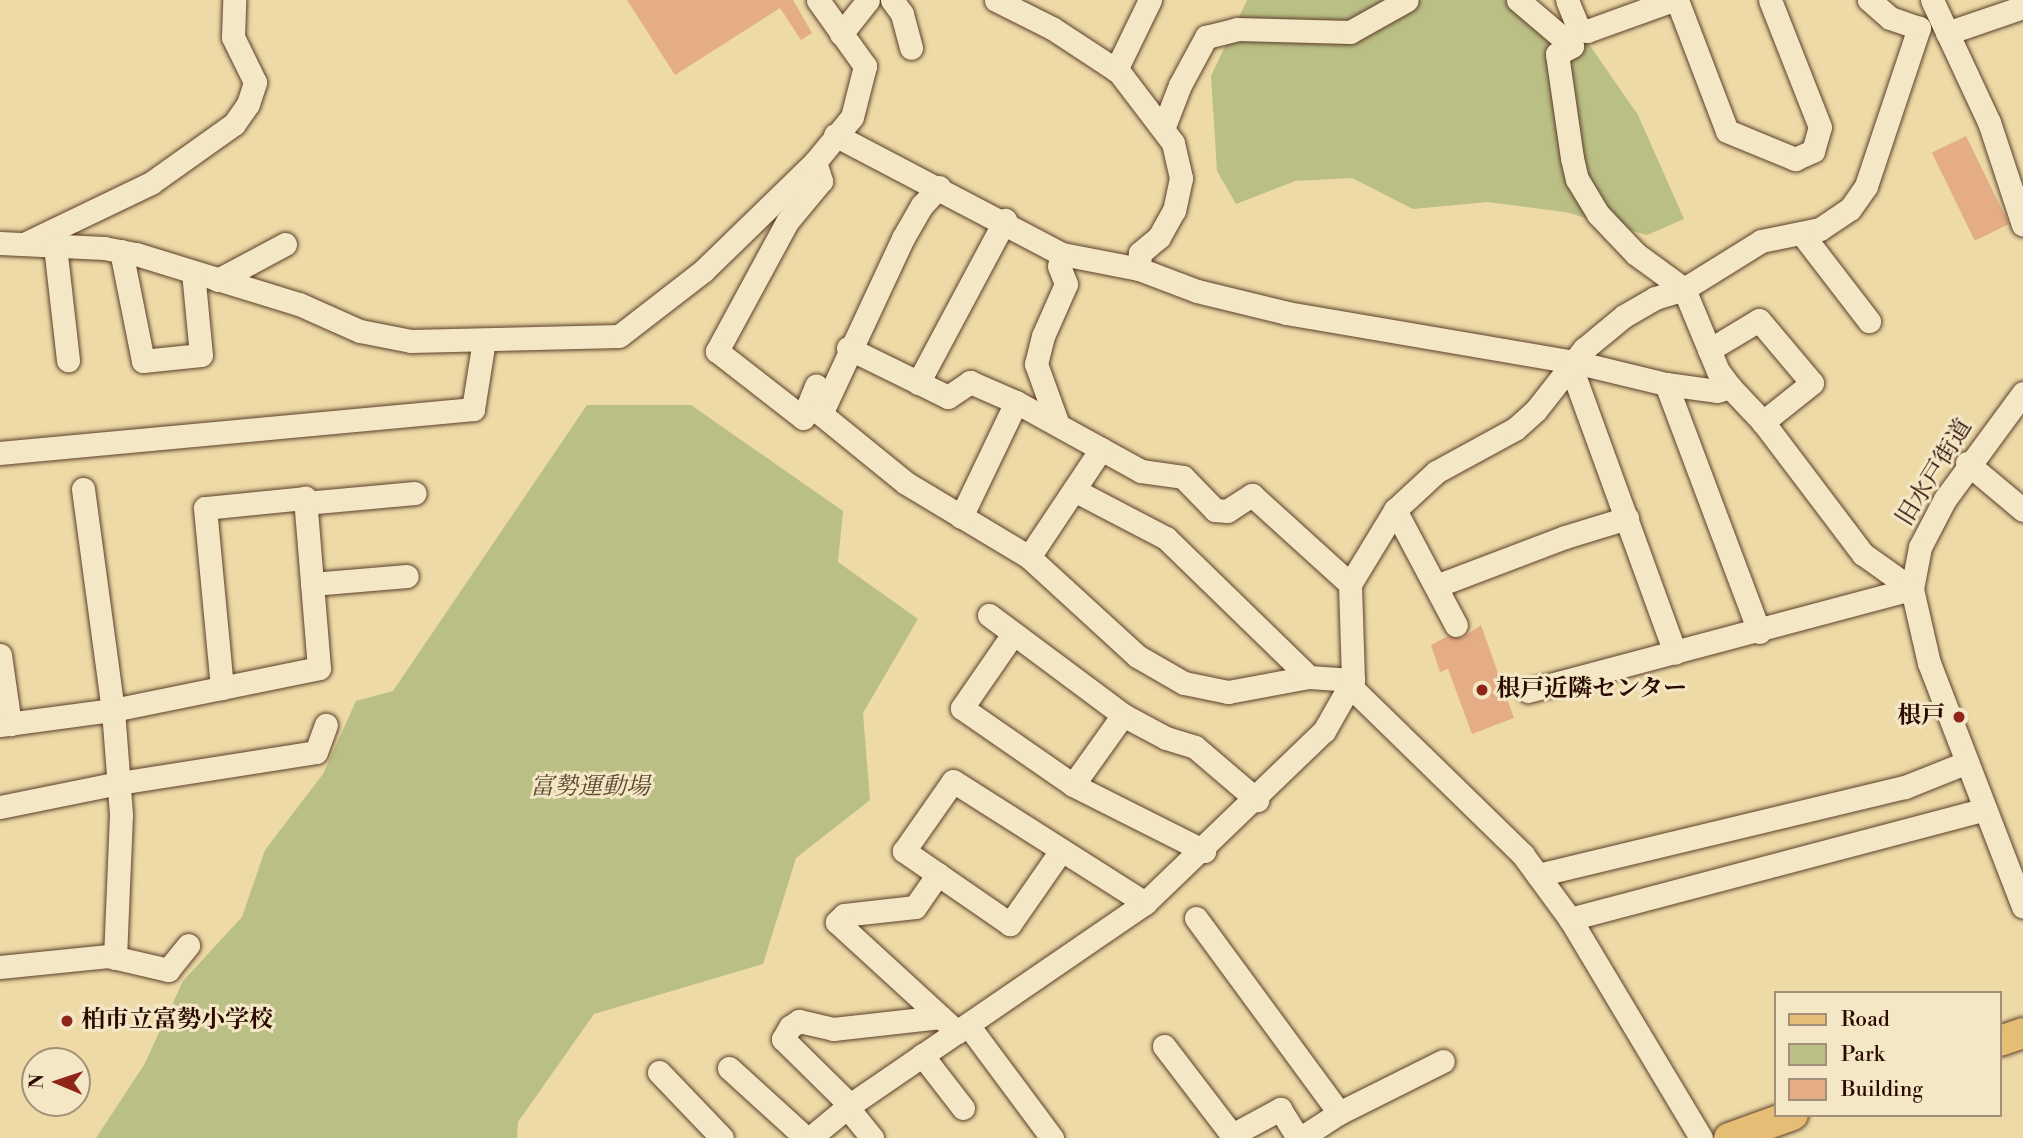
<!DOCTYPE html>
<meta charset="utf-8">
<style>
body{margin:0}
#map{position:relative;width:2023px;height:1138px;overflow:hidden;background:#eddaa7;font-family:"Libre Bodoni","Noto Serif JP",serif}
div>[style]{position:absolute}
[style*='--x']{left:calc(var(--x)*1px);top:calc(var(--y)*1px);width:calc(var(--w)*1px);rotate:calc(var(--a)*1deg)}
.green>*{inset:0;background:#babf85}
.building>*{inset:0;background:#e4ad85;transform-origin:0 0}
.roads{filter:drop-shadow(0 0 2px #5c3e2a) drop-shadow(0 0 2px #5c3e2a)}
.minor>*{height:23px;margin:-11.5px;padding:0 11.5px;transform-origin:11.5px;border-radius:11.5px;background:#f3e7c6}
.major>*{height:30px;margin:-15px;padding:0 15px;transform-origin:15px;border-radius:15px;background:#e6bd74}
.dots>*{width:19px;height:19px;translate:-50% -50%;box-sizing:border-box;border:4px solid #f3e7c6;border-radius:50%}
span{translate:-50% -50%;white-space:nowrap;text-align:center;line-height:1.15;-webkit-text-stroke:6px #f3e7c6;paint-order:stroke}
.street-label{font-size:24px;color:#2b0a00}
.poi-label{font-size:24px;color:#2b0a00;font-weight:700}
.left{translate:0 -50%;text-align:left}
.right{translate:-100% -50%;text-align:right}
.park-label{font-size:24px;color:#5d492f;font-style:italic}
.legend{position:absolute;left:1774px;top:991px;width:228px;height:126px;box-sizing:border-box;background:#f3e7c6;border:2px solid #a38f77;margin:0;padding:9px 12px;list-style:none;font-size:21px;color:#2b0a00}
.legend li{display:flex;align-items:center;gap:14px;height:35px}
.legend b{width:35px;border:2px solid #a38f77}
.north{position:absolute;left:21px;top:1047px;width:70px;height:70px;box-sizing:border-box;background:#f3e7c6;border:2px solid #a38f77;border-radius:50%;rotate:272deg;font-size:19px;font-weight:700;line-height:28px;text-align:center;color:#2b0a00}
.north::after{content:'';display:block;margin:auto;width:24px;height:32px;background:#8f2418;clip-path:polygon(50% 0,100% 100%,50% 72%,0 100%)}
</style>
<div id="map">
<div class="green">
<i style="clip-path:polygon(1247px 0,1505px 0,1586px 40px,1638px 115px,1684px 219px,1647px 235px,1565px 212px,1488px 202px,1413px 209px,1352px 178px,1295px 181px,1236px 204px,1217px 171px,1211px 76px)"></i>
<i style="clip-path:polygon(587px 405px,691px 405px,843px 511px,838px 562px,918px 619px,863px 713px,870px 800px,796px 858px,763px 964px,594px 1014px,518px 1122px,517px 1138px,96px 1138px,144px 1065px,183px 981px,242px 917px,265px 850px,323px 774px,356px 701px,393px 691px)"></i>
</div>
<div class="building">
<i style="clip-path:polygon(627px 0,793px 0,812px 33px,801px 40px,780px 8px,675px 75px)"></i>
<i style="left:1966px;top:136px;width:98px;height:38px;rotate:64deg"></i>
<i style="clip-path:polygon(1481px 625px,1514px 718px,1472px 734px,1448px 669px,1440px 672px,1431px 645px,1448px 636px,1462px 638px)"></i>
</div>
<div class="roads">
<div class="minor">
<i style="--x:892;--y:0;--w:17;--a:54"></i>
<i style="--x:902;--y:14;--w:35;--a:75"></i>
<i style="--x:996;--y:0;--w:63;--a:26.6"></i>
<i style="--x:1052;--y:28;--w:80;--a:33.3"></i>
<i style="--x:1119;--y:72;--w:89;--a:52.7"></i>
<i style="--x:1173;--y:143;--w:36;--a:77"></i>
<i style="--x:1181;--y:178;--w:33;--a:102"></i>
<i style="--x:1174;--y:210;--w:31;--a:119"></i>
<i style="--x:1159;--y:237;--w:25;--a:140"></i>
<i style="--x:1140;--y:253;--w:16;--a:94"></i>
<i style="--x:1518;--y:0;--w:71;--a:40.4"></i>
<i style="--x:1572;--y:46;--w:17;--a:152"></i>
<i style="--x:1557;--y:54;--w:105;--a:81.8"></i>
<i style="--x:1572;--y:158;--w:22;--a:77"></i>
<i style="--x:1577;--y:179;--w:41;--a:59"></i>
<i style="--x:1598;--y:214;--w:55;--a:46.5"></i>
<i style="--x:1636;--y:254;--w:59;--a:36.1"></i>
<i style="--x:1684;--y:289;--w:89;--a:67.5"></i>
<i style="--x:1718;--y:371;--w:20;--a:53"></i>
<i style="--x:1730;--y:387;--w:48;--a:46.7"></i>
<i style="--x:1763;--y:422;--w:166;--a:52.9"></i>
<i style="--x:1863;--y:554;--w:60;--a:35.5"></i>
<i style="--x:1567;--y:0;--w:29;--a:68"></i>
<i style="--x:1578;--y:27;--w:10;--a:24"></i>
<i style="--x:1587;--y:31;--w:91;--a:-19.8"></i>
<i style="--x:1677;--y:0;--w:140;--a:69.1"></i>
<i style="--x:1727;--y:131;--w:74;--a:22.4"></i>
<i style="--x:1795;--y:159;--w:20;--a:-24"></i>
<i style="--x:1813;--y:151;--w:25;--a:-74"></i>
<i style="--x:1820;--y:127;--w:136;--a:-111.5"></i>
<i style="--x:1932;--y:0;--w:135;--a:65"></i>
<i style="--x:1989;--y:122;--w:108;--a:71.7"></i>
<i style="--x:1947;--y:33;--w:80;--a:-18.9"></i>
<i style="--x:841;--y:34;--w:43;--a:-51.5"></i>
<i style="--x:1116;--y:70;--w:78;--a:-64.1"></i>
<i style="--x:1163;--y:129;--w:47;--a:-68.9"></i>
<i style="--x:1180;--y:85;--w:55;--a:-61.6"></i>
<i style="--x:1206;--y:37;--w:32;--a:-14"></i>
<i style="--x:1237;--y:29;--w:113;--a:1.5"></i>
<i style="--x:1350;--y:32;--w:65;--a:-29.3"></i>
<i style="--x:835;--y:135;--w:256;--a:27.7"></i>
<i style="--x:1062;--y:254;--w:78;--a:11"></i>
<i style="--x:1139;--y:269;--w:62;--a:20.8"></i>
<i style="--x:1197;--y:291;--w:93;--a:13.7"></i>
<i style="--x:1287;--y:313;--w:292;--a:9.7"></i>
<i style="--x:1575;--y:362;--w:94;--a:13.6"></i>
<i style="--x:1666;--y:384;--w:51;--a:7.8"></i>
<i style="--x:1717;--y:391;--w:14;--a:-17"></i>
<i style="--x:815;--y:162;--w:20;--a:72"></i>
<i style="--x:821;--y:181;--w:53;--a:129.7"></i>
<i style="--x:787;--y:222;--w:147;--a:118.5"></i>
<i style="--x:717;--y:351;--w:109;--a:37.9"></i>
<i style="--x:803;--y:418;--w:35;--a:-68"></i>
<i style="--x:939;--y:187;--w:25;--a:133"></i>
<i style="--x:922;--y:205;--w:38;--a:120"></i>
<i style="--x:903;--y:238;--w:194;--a:115"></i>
<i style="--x:821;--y:414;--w:109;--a:39.1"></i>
<i style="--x:906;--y:483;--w:144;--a:31"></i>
<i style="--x:1029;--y:557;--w:147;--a:42.5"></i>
<i style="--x:1137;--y:656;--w:54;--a:29.9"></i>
<i style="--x:1184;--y:683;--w:45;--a:11.6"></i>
<i style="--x:1228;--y:692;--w:82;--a:-10.5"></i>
<i style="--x:1309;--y:677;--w:44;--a:3.9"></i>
<i style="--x:1802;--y:234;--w:110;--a:52.4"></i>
<i style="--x:0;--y:243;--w:104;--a:2.8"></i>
<i style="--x:104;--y:248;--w:33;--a:11"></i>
<i style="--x:136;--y:254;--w:170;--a:17.1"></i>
<i style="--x:299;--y:304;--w:67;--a:23.9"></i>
<i style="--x:360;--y:331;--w:52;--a:11.1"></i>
<i style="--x:411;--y:341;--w:208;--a:-1.4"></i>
<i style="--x:619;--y:336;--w:106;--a:-37.7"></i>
<i style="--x:703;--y:271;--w:156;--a:-44.2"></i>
<i style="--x:815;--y:162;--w:58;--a:-50.6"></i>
<i style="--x:852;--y:117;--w:53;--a:-75.7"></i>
<i style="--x:865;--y:66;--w:81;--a:-125.5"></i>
<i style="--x:26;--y:243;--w:139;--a:-25.6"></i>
<i style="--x:151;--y:183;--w:102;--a:-35.4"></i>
<i style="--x:234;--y:124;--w:24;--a:-55"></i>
<i style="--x:248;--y:104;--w:23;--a:-72"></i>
<i style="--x:255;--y:82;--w:50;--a:-116.1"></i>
<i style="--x:233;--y:37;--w:37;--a:-88"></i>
<i style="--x:55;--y:246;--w:115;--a:83.5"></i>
<i style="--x:121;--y:251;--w:112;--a:78.7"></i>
<i style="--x:143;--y:361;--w:58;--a:-5.9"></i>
<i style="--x:201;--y:355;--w:83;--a:-95.5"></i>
<i style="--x:218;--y:280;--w:76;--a:-28.2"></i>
<i style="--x:848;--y:348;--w:111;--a:26.1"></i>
<i style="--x:948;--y:397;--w:27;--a:-34"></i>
<i style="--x:970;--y:382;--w:50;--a:23.5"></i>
<i style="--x:1016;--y:402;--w:143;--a:28.9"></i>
<i style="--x:1141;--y:471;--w:42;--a:8.1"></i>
<i style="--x:1183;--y:477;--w:46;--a:45.9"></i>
<i style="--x:1215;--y:510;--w:12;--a:5"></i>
<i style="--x:1227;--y:511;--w:30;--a:-33"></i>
<i style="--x:1252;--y:495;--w:132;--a:42.2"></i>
<i style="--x:1709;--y:350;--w:58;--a:-31"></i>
<i style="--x:1759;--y:320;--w:82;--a:49.9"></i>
<i style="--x:1812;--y:383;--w:63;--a:141.5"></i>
<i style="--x:1571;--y:367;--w:304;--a:70"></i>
<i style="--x:918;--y:383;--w:185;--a:-61.9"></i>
<i style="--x:1666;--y:384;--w:265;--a:69.4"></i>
<i style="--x:2023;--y:393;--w:132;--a:126.3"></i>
<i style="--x:1945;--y:499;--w:54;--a:117.5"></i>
<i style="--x:1920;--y:547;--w:43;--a:100.8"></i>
<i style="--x:1912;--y:589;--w:76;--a:77.1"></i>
<i style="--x:1929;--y:663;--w:261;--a:68.9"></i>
<i style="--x:1057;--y:422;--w:62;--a:-109.9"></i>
<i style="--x:1036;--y:364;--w:29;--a:-76"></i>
<i style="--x:1043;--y:336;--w:57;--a:-66.1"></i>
<i style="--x:1066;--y:284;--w:19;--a:-111"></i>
<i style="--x:1059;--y:266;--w:12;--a:-76"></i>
<i style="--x:0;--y:453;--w:475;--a:-5.3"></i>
<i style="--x:473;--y:409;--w:70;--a:-80.9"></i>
<i style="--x:1967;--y:463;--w:73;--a:40"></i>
<i style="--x:83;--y:489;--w:223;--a:82.3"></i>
<i style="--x:113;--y:710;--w:105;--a:85.6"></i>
<i style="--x:121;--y:815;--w:143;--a:92.4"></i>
<i style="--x:1074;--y:490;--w:104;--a:27.6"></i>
<i style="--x:1166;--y:538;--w:199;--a:44.2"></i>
<i style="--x:305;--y:503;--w:110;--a:-5.2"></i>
<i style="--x:1395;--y:510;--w:130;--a:62.1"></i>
<i style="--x:961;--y:517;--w:127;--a:-64.4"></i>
<i style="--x:1029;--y:557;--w:130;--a:-56.3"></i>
<i style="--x:312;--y:584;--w:95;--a:-4.8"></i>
<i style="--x:1436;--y:586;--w:138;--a:-20.8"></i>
<i style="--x:1565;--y:537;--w:65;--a:-17"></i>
<i style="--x:989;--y:615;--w:167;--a:36.7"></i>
<i style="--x:1123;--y:715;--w:49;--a:28.1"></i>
<i style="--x:1166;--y:738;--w:30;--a:17"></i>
<i style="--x:1195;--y:747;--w:82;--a:40.5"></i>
<i style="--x:1013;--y:634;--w:90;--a:124.6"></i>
<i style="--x:962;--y:708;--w:135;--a:34.7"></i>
<i style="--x:1073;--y:785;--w:147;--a:26.7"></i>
<i style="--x:0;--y:655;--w:70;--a:81.8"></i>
<i style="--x:1350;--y:686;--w:242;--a:44.3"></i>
<i style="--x:1523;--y:855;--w:79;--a:53.7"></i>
<i style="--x:1570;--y:919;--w:255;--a:59.1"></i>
<i style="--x:1528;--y:691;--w:397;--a:-14.9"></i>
<i style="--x:0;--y:725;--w:114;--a:-7.6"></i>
<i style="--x:113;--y:710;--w:210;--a:-11.5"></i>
<i style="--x:319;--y:668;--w:171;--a:-94.7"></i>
<i style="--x:305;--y:498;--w:100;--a:174.3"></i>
<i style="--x:205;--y:508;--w:181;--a:84.6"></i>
<i style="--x:1073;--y:785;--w:86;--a:-54.5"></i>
<i style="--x:0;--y:807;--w:121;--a:-11.4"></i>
<i style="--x:119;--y:783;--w:199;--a:-8.9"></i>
<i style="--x:316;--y:752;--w:29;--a:-70"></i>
<i style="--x:1060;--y:852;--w:88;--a:124.8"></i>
<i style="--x:1010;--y:924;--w:129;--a:-145.4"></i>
<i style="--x:904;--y:851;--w:85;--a:-55"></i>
<i style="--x:953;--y:781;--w:227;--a:32.4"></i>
<i style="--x:938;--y:874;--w:40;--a:124.9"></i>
<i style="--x:915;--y:907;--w:71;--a:173.6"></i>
<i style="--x:844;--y:915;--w:10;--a:135"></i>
<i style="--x:837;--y:922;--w:163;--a:42.5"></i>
<i style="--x:1538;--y:875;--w:377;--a:-13.5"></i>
<i style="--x:1905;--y:787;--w:65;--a:-21.8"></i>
<i style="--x:1196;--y:918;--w:242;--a:53.7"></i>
<i style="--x:1339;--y:1113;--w:45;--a:146.7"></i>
<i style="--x:1570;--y:919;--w:426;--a:-14.8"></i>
<i style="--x:0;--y:967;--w:109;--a:-5.8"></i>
<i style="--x:108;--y:956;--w:62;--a:13.1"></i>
<i style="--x:168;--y:970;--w:32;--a:-51"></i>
<i style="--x:968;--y:1025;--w:141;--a:53.4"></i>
<i style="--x:1164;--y:1046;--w:112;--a:52.6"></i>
<i style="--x:1232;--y:1135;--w:55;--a:-28.4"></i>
<i style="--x:1280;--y:1109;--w:34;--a:58"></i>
<i style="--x:922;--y:1055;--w:67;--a:52.3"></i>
<i style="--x:729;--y:1068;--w:104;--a:42.3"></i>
<i style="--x:659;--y:1072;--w:91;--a:46.3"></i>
<i style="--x:850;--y:1105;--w:94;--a:-135.4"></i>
<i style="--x:783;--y:1039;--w:14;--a:-60"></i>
<i style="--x:790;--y:1027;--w:11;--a:-34"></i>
<i style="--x:799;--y:1021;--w:35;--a:13"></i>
<i style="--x:833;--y:1029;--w:108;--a:-6.4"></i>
<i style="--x:847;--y:1107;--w:40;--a:51"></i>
<i style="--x:1339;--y:1113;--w:116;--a:-26.6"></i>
<i style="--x:810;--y:1138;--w:52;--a:-39.5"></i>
<i style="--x:850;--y:1105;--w:358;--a:-34.4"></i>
<i style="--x:1145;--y:903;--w:248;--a:-43.9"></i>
<i style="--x:1324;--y:731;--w:59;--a:-60.4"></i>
<i style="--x:1353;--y:680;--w:96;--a:-91.8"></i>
<i style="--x:1350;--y:584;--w:87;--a:-58.7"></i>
<i style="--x:1395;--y:510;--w:56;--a:-42.8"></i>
<i style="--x:1436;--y:472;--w:90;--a:-28.6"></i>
<i style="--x:1515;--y:429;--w:28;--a:-42"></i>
<i style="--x:1536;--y:410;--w:78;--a:-51.8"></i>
<i style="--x:1584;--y:349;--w:52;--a:-39.5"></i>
<i style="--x:1624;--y:316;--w:36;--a:-30"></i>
<i style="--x:1655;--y:298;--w:30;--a:-17"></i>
<i style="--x:1684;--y:289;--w:91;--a:-31.9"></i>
<i style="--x:1761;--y:241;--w:60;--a:-11.5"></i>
<i style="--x:1820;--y:229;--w:36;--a:-34"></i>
<i style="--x:1850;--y:209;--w:28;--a:-55"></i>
<i style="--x:1866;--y:186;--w:167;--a:-71.5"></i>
<i style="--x:1919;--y:28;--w:31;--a:-161"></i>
<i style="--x:1890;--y:18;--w:28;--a:-139"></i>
</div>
<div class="major">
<i style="--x:2000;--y:1041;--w:24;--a:-19"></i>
<i style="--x:1729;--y:1138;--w:68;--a:-19.8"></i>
</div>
</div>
<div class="dots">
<i style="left:1482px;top:690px;background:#8f2418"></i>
<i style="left:1959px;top:717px;background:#8f2418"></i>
<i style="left:67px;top:1021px;background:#8f2418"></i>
</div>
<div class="street-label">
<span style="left:1935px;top:473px;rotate:-58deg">旧水戸街道</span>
</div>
<div class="poi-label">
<span class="left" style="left:1496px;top:690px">根戸近隣センター</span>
<span class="right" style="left:1945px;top:717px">根戸</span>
<span class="left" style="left:81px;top:1021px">柏市立富勢小学校</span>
</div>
<div class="park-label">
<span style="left:590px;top:788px">富勢運動場</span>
</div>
<ul class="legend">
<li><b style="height:9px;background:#e6bd74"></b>Road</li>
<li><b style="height:19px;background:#babf85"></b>Park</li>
<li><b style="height:19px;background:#e4ad85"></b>Building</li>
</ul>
<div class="north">N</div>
</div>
